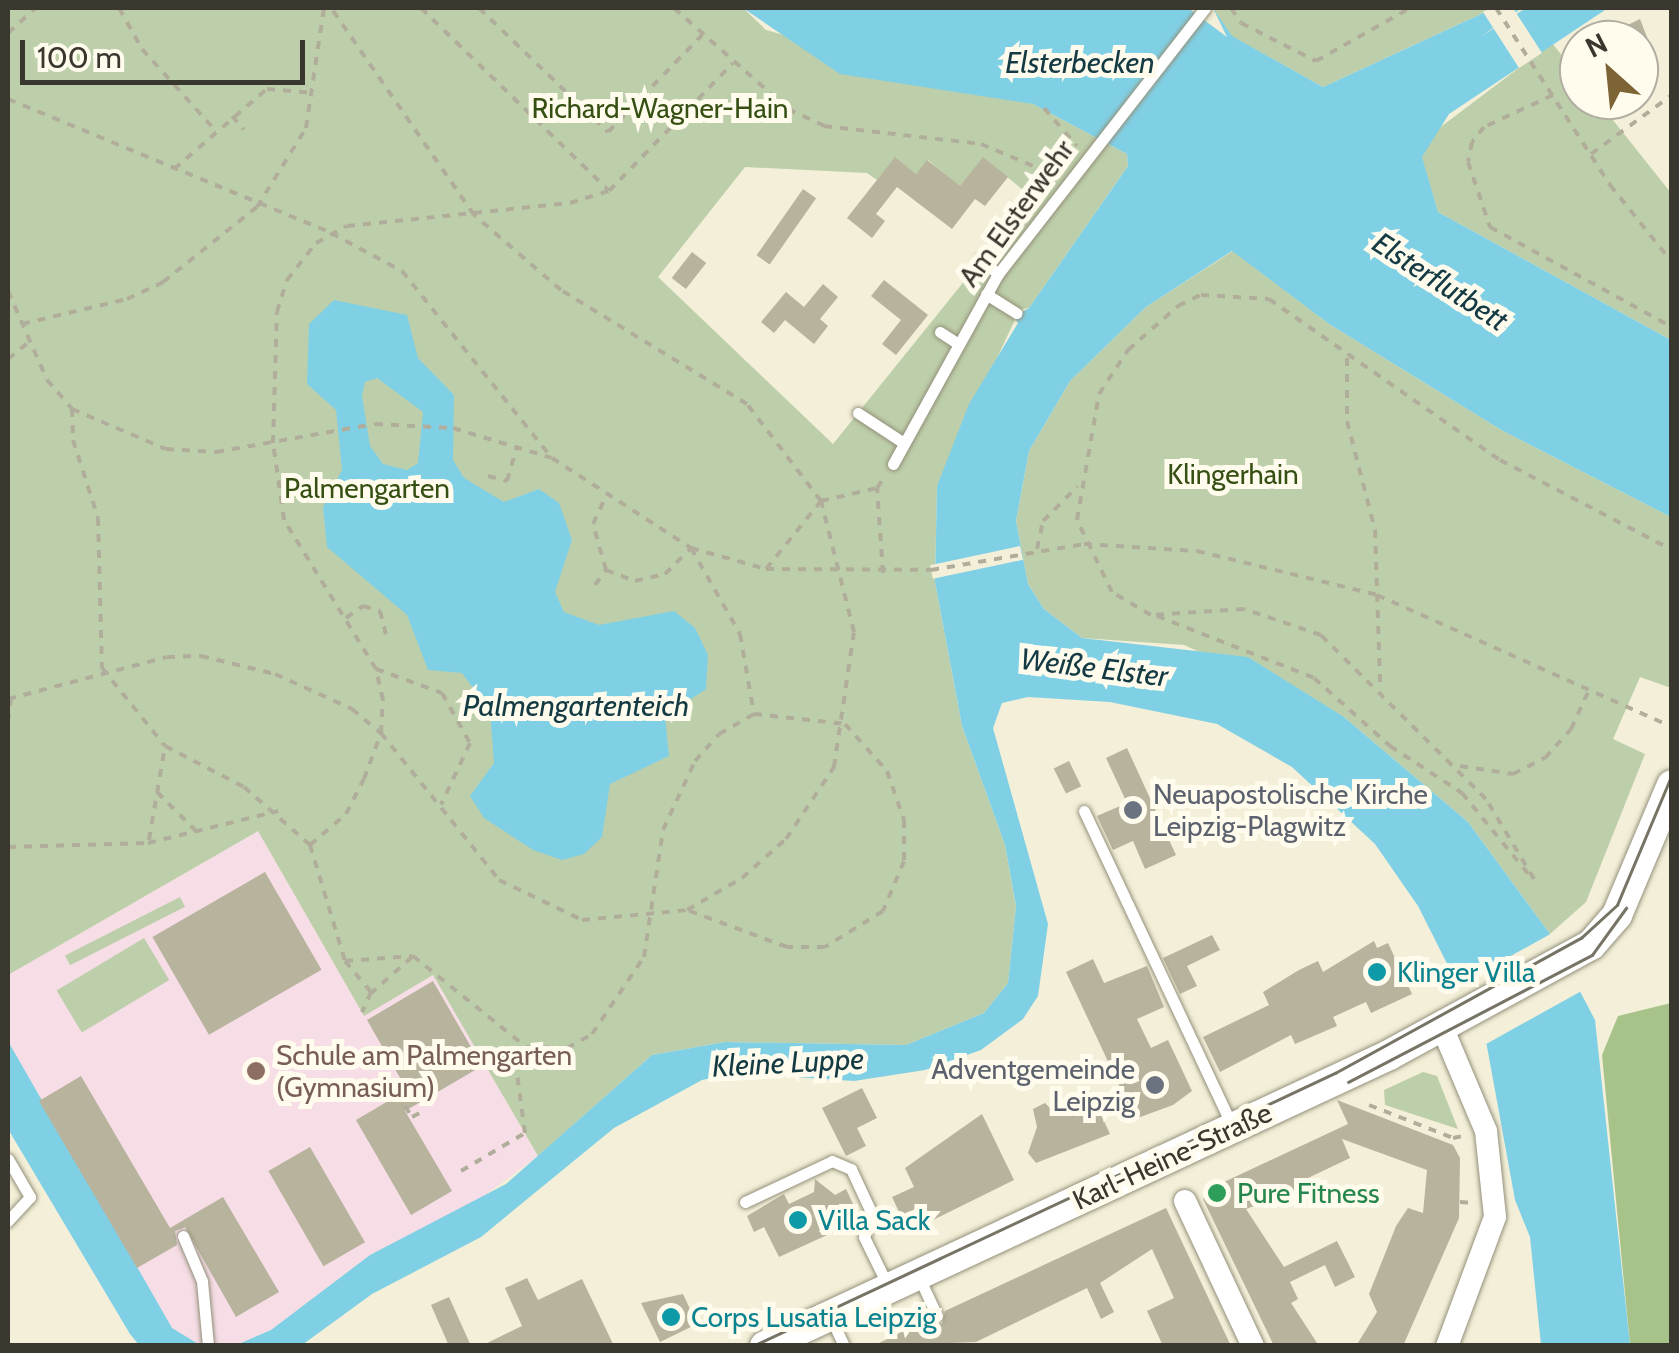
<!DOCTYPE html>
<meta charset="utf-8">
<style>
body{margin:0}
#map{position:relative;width:1679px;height:1353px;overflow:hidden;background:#f3efd8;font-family:Cabin,sans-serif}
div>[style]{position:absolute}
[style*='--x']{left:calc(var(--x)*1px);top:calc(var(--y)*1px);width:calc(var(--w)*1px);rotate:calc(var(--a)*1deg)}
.education>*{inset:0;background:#f6dde6}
.green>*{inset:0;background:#bdcfaa;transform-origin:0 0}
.forest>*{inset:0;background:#a7c389}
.water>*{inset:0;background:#80d0e5}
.pier>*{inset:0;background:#f3efd8;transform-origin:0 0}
.building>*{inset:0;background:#b7b39d;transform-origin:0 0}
.path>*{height:4px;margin-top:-2px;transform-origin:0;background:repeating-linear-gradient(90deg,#b1ad9b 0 8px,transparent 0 16px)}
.roads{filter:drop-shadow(0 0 2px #94907b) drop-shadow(0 0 2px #94907b)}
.service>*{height:11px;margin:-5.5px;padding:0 5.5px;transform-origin:5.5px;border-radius:5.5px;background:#fff}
.minor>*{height:22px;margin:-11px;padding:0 11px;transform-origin:11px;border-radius:11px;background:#fff}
.secondary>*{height:30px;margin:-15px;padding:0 15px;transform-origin:15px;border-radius:15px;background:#fff}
.tram>*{height:2.5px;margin:-1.25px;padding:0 1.25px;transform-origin:1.25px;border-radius:1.25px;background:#777466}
.dots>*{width:28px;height:28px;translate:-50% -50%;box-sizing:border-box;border:5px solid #fffcee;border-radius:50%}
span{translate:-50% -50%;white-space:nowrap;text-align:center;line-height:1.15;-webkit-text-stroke:10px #fffcee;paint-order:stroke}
.park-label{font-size:28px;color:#364f12}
.street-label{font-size:28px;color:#39372e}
.worship-label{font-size:28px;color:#5b616d}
.left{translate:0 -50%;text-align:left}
.right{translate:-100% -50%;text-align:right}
.culture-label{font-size:28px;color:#0d838f}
.education-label{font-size:28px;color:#785e54}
.leisure-label{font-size:28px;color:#27864d}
.water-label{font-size:30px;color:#143a43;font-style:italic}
.frame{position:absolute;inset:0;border:10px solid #39372e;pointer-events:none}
.north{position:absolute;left:1559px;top:20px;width:100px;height:100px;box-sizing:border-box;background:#fffcee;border:2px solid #b0ada1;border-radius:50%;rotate:333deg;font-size:28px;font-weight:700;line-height:40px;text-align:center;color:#39372e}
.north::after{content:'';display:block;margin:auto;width:35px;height:45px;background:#7c6435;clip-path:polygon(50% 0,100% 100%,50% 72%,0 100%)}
.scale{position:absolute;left:20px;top:40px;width:285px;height:45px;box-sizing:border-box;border:5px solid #39372e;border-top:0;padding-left:12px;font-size:30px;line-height:35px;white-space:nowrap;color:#39372e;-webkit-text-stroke:8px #fffcee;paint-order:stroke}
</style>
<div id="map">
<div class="education">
<i style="clip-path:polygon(258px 831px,364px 1015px,433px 975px,538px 1156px,476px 1202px,370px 1255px,271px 1330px,234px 1346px,200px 1345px,172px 1329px,8px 1041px,8px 975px)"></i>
</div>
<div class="green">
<i style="clip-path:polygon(evenodd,8px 8px,743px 8px,766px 30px,1033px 104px,1127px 154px,1128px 166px,1029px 308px,1020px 309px,937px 486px,935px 582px,962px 726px,1005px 845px,1016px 907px,1008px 983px,984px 1013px,906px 1045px,725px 1042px,652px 1055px,538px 1156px,433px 975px,364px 1016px,258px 831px,8px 975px,8px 8px,895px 158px,916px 174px,928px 160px,949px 178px,939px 192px,949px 200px,983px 158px,1032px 197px,833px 444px,658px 277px,745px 167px,867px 173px,877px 180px,895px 158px)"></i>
<i style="clip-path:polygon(1213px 8px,1494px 8px,1323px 87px,1231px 36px)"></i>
<i style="clip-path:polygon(1552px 43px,1579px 77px,1579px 100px,1597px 100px,1671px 193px,1671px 340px,1438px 212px,1421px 156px,1430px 135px)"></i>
<i style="clip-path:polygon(1233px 251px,1329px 324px,1503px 431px,1671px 517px,1671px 688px,1640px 677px,1613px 739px,1645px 754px,1586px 902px,1550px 934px,1468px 822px,1344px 717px,1184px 645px,1082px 638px,1044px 609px,1028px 584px,1016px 521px,1029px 451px,1070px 381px,1146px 307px)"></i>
<i style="left:180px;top:897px;width:11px;height:129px;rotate:63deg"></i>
<i style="left:144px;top:938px;width:49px;height:102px;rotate:59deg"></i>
<i style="clip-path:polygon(1423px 1072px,1437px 1076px,1458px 1129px,1385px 1105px,1384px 1090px)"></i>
</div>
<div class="forest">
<i style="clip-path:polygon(1671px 996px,1671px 1345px,1630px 1345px,1602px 1055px,1618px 1016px,1671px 1003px)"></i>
</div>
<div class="water">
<i style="clip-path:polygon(743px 8px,1188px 8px,1227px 37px,1213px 8px,1232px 36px,1323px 87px,1494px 8px,1522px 8px,1480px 37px,1526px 8px,1608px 8px,1449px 114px,1422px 157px,1438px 212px,1671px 340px,1671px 517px,1503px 431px,1329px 324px,1232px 251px,1146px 307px,1070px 381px,1029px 451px,1016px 521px,1028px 584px,1044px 609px,1082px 638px,1248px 657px,1344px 717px,1468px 822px,1550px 934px,1595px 1020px,1630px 1345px,1541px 1345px,1530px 1237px,1515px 1200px,1486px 1041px,1418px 906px,1375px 844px,1292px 767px,1217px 724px,1110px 702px,1028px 697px,1002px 703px,993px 728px,1048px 924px,1038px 996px,1023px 1019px,981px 1050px,925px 1070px,854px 1081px,736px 1073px,702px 1080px,614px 1128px,481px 1237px,372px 1294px,302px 1345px,234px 1346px,271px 1330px,370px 1255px,506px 1184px,652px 1055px,725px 1042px,906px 1045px,984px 1013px,1008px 983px,1016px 906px,1005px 845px,962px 726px,935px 582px,937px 486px,969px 404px,1018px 323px,1014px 317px,1029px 308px,1128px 166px,1127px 154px,1033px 104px,840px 74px)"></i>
<i style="clip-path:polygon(evenodd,334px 300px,407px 315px,418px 358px,454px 395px,453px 460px,464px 478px,504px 502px,539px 489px,559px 503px,572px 540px,555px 592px,564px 612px,599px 625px,674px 611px,695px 628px,708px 655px,706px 689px,665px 716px,669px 756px,610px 784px,602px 837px,584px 854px,562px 860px,533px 850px,484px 818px,470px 796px,494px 763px,490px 711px,462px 673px,428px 670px,407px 615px,327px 547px,323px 507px,342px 470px,336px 410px,307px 384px,309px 324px,334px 300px,377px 378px,423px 412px,418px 463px,407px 470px,383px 464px,370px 446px,362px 396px,365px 382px,377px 378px)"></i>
<i style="clip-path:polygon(8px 1041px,172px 1328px,200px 1345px,139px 1345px,130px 1334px,8px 1129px)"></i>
</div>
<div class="pier">
<i style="clip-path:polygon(1490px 8px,1513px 8px,1542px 53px,1519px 68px,1483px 12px)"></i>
<i style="left:1020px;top:546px;width:14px;height:92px;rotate:78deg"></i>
<i style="left:1554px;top:932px;width:65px;height:113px;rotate:61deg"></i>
</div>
<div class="building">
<i style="clip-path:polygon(1640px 19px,1657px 63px,1640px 98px,1639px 40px,1601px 38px)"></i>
<i style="clip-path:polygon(895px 157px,916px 174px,927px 160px,960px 186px,983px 157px,1008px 177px,985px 206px,975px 199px,952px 229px,897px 187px,876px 214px,885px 221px,872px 238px,847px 218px)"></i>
<i style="left:803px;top:189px;width:16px;height:81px;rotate:35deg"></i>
<i style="left:692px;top:252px;width:18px;height:33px;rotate:38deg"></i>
<i style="clip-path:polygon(884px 280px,928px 315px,896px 355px,882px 344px,901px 320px,871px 296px)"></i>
<i style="clip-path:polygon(823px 284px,838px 297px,820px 319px,828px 326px,814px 344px,785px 320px,774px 333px,761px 322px,786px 292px,804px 307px)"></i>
<i style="clip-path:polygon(1127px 748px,1176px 855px,1145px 869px,1133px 841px,1113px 850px,1097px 816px,1127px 803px,1106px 758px)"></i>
<i style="left:1069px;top:761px;width:28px;height:17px;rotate:64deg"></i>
<i style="left:265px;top:872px;width:113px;height:130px;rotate:60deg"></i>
<i style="clip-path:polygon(1212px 935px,1220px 950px,1187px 966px,1197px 986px,1180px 994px,1163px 958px)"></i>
<i style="clip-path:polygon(1374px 941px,1377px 948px,1388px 943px,1412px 994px,1371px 1013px,1366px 1002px,1333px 1017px,1337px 1026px,1295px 1044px,1291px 1035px,1220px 1072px,1203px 1037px,1269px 1005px,1263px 992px,1299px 970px,1318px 961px,1323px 972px)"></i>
<i style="clip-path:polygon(1093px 959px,1104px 983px,1147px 966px,1164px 1007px,1137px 1019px,1151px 1048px,1168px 1040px,1192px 1091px,1173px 1105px,1135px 1119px,1066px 972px)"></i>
<i style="clip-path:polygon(433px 981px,482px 1066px,405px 1111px,452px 1191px,411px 1215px,356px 1120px,407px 1090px,367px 1020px)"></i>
<i style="clip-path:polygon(81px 1076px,170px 1228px,223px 1197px,279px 1292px,236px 1317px,185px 1227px,175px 1231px,177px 1245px,137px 1268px,39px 1101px)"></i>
<i style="clip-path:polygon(1088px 1086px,1110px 1134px,1036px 1163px,1028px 1153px,1037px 1127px,1033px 1109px,1045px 1103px,1051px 1109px)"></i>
<i style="clip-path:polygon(862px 1088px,877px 1118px,857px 1128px,866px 1146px,846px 1156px,822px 1108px)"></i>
<i style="clip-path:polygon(1337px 1100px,1453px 1145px,1460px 1158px,1459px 1218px,1403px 1346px,1356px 1346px,1377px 1312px,1369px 1294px,1396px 1226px,1408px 1208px,1423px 1213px,1427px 1170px,1342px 1139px,1350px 1158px,1308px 1178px,1311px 1185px,1246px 1209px,1284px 1267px,1337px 1241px,1355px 1277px,1335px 1287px,1325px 1265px,1290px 1282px,1298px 1299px,1291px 1303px,1319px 1346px,1274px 1346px,1203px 1199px,1207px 1190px,1348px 1124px)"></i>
<i style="clip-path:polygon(982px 1114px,1014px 1180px,931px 1221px,923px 1205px,901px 1216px,892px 1197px,914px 1187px,905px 1168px)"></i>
<i style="left:310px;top:1147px;width:110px;height:48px;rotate:60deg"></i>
<i style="clip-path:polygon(815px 1179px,835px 1195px,846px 1189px,856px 1210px,844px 1215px,849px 1225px,779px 1257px,764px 1227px,754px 1232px,747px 1216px,784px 1194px,789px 1204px,814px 1192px)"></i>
<i style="clip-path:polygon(1166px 1208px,1231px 1346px,1163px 1346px,1147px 1311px,1174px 1298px,1152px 1249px,1100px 1283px,1114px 1312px,1101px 1319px,1087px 1288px,976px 1342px,873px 1346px,928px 1319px,942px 1324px,945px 1311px)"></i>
<i style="clip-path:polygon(527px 1278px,538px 1300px,582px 1279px,614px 1346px,481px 1346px,522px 1326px,505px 1288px)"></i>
<i style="clip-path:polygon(683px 1294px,697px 1324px,660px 1342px,641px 1303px)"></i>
<i style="clip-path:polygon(449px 1297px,471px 1346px,449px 1346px,431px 1305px)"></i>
</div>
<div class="path">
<i style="--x:119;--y:8;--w:47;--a:60.7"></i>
<i style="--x:142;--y:49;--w:109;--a:48"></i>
<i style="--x:421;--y:8;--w:262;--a:44.2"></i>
<i style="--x:609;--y:191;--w:178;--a:-45.9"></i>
<i style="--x:479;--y:8;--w:179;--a:43.9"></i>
<i style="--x:608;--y:132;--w:135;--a:-45.9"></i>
<i style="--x:674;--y:8;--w:152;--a:41.5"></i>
<i style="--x:788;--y:109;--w:40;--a:25"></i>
<i style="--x:824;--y:126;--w:158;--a:6.5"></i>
<i style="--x:981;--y:144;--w:82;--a:22.8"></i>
<i style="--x:1231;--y:8;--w:18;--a:56"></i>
<i style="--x:1241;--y:23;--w:84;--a:26.9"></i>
<i style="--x:1316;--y:61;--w:108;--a:-29.4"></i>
<i style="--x:1496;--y:8;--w:211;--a:57.2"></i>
<i style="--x:1610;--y:185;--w:99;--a:51.2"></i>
<i style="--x:8;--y:33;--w:38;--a:-42"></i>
<i style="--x:1553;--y:95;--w:76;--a:155.1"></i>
<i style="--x:1484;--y:127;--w:19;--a:129"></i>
<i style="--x:1472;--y:142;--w:20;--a:101"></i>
<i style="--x:1468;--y:162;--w:69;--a:71.3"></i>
<i style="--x:1490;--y:227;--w:208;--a:28.8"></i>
<i style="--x:8;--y:99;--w:350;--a:22.5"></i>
<i style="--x:331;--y:233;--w:81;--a:28.2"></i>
<i style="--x:402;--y:271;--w:240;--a:51.3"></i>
<i style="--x:1044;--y:108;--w:50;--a:49"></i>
<i style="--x:232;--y:116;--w:18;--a:49"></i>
<i style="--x:1591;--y:154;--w:100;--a:-36.1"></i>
<i style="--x:174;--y:169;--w:123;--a:-40.7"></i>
<i style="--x:267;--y:89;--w:48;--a:4.8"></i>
<i style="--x:8;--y:291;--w:97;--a:66.3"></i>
<i style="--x:47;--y:380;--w:38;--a:49"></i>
<i style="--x:72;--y:409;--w:102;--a:23.1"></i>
<i style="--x:166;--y:449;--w:50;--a:3.4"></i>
<i style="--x:216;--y:452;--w:161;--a:-10"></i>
<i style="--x:375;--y:424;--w:78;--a:2.9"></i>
<i style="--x:453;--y:428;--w:103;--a:16.9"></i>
<i style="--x:552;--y:458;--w:166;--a:32.9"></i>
<i style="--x:691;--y:548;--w:78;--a:15.6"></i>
<i style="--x:766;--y:569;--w:165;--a:0.3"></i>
<i style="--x:931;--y:570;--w:155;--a:-9.6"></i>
<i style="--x:1084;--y:544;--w:113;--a:3.5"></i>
<i style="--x:1197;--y:551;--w:185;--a:13.7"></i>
<i style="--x:1377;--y:595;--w:316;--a:24.1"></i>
<i style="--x:22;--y:324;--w:108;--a:-13.4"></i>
<i style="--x:127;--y:299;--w:40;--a:-25"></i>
<i style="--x:163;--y:282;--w:120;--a:-38.6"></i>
<i style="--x:257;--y:207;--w:93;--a:-58.2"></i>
<i style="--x:306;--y:128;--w:121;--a:-81.5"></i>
<i style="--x:1347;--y:358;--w:63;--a:90"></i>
<i style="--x:1347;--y:421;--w:113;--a:75.6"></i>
<i style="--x:1375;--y:530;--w:154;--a:88.1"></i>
<i style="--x:8;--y:359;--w:26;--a:-39"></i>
<i style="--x:72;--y:409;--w:31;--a:88"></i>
<i style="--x:73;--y:440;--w:82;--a:72.2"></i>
<i style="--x:98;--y:518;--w:150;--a:88.5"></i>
<i style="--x:102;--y:668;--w:100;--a:51.1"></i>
<i style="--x:165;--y:746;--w:89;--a:27.4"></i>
<i style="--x:244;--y:787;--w:88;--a:41.3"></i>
<i style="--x:310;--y:845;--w:121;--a:73.2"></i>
<i style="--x:345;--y:961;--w:40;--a:50"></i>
<i style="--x:371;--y:992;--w:22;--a:114"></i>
<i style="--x:488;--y:476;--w:20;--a:15"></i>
<i style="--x:507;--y:481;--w:36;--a:-74"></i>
<i style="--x:1037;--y:549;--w:29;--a:-78"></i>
<i style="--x:1043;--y:521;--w:49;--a:-45"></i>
<i style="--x:766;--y:569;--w:87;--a:-51"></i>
<i style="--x:821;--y:501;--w:57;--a:-13.1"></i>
<i style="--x:606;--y:570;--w:31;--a:21"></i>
<i style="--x:635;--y:581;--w:31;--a:-13"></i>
<i style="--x:665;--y:574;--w:37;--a:-45"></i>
<i style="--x:691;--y:548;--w:99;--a:60.3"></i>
<i style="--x:740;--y:634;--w:81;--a:80.1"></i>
<i style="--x:883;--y:573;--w:85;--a:-94"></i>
<i style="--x:877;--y:488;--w:14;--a:-56"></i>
<i style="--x:595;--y:585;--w:19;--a:-54"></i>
<i style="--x:606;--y:570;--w:48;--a:-105.8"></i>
<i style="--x:593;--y:524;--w:31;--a:-65"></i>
<i style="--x:1157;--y:616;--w:169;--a:21.5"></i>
<i style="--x:1314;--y:678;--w:102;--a:41.8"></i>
<i style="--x:1390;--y:746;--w:86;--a:33.1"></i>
<i style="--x:1462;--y:793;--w:107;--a:50.7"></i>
<i style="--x:346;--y:618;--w:21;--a:-35"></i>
<i style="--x:363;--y:606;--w:18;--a:16"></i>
<i style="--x:380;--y:611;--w:32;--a:76"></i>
<i style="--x:376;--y:669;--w:70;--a:20"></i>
<i style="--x:442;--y:693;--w:57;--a:60.8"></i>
<i style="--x:470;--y:743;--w:68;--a:115.1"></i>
<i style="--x:8;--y:699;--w:164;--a:-14.8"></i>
<i style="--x:167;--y:657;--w:34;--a:-2"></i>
<i style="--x:201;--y:656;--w:76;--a:13.7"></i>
<i style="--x:275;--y:674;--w:85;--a:24.4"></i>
<i style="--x:352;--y:709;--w:38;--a:40"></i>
<i style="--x:381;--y:733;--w:189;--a:51.2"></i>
<i style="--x:499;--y:880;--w:92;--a:25.7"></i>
<i style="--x:582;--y:920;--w:105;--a:-5.4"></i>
<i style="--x:687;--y:910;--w:64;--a:-30.2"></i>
<i style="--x:742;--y:878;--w:59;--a:-41.6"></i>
<i style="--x:786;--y:839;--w:87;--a:-56.3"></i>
<i style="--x:834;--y:767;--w:136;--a:-81.6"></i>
<i style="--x:854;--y:632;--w:135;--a:-104.1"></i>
<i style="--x:821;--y:501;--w:122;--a:-127.3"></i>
<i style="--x:747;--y:404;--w:218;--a:-148.5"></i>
<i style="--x:561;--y:290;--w:115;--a:-139.2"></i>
<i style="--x:474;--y:215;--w:252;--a:-124.6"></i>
<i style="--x:8;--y:722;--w:23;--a:-83"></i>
<i style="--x:1460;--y:766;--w:54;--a:8.6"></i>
<i style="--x:1513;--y:774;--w:36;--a:-27"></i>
<i style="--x:1545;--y:758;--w:39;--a:-48"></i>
<i style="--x:1571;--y:729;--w:41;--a:-65.3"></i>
<i style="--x:157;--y:792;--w:59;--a:45"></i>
<i style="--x:149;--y:840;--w:95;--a:-80.3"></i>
<i style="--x:310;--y:845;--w:48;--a:-40.7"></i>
<i style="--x:346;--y:814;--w:39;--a:-63"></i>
<i style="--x:364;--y:779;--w:49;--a:-69.7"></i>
<i style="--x:381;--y:733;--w:33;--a:-87"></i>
<i style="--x:383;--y:700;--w:32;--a:-103"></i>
<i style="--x:376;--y:669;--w:175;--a:-121.7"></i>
<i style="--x:284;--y:520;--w:78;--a:-98.1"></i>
<i style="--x:273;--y:443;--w:131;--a:-88.3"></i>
<i style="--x:277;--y:312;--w:34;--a:-73"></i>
<i style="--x:287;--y:280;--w:47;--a:-51.9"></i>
<i style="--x:316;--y:243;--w:35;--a:-29"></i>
<i style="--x:347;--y:226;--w:224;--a:-5.9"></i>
<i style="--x:570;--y:203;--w:41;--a:-17.1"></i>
<i style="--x:8;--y:847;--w:140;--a:-1.6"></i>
<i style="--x:148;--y:843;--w:134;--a:-13.8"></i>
<i style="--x:1534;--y:879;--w:93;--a:-121"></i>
<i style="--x:1486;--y:799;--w:233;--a:-135.2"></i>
<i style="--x:1321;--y:635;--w:81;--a:-161.3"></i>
<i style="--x:1244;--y:609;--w:93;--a:176.3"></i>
<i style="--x:1151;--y:615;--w:45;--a:-149.5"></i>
<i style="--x:1112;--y:592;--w:80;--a:-115.9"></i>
<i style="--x:1077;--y:520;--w:128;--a:-80.1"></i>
<i style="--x:1099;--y:394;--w:53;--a:-56.6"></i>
<i style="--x:1128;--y:350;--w:67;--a:-41.3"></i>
<i style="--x:1178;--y:306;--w:25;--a:-26"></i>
<i style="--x:1201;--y:295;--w:68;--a:3.4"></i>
<i style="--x:1269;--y:299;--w:282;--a:34.9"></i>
<i style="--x:1500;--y:460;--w:194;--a:27.6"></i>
<i style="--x:345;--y:961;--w:68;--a:-4.2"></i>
<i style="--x:413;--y:956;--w:145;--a:38.8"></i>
<i style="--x:526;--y:1047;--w:41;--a:1.4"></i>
<i style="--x:567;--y:1048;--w:29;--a:-29"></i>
<i style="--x:592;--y:1034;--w:93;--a:-56"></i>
<i style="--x:644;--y:957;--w:128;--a:-81.5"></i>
<i style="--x:663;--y:830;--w:76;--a:-65.1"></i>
<i style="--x:695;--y:761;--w:36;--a:-48"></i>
<i style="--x:719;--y:734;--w:40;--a:-29.7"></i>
<i style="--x:754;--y:714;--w:92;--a:6.3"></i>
<i style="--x:845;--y:724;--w:63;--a:48.2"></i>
<i style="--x:887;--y:771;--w:52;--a:70.9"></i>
<i style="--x:904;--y:820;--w:41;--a:90"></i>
<i style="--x:904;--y:861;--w:54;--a:112.8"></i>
<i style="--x:883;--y:911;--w:68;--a:148.2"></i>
<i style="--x:825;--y:947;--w:38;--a:180"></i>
<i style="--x:787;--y:947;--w:107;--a:-159.7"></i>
<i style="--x:370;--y:994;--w:56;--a:-41.4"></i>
<i style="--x:1369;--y:1105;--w:90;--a:21.4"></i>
<i style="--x:1453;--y:1138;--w:15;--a:-11"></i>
<i style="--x:405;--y:1106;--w:13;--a:58"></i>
<i style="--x:412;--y:1117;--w:15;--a:-28"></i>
<i style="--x:461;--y:1171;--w:74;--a:-30.7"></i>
<i style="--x:525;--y:1133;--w:68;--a:-97.7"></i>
<i style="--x:516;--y:1066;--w:21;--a:-62"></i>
<i style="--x:1460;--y:1202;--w:15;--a:4"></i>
</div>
<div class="roads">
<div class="service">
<i style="--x:981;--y:260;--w:22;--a:39"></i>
<i style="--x:986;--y:294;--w:36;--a:32"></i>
<i style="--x:940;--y:332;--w:20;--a:33"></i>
<i style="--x:858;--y:413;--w:55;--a:33.1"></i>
<i style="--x:893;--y:464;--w:217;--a:-61.1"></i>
<i style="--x:998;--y:274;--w:337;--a:-52.1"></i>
<i style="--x:1084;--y:811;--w:346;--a:64.8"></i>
<i style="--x:8;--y:1159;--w:44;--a:59.9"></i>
<i style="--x:30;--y:1197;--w:33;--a:133"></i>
<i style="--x:745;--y:1202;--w:96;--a:-25.2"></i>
<i style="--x:832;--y:1161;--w:21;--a:23"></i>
<i style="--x:851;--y:1169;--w:50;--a:65"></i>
<i style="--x:872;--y:1214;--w:24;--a:109"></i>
<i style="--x:864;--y:1237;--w:57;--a:63.9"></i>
<i style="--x:183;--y:1236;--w:49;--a:67.1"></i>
<i style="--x:202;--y:1281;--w:65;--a:84.7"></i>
<i style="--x:918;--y:1275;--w:45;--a:65.1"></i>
<i style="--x:831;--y:1318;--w:31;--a:65"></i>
</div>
<div class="minor">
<i style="--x:1442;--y:1027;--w:113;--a:67.1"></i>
<i style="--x:1486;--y:1131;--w:86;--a:84"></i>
<i style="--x:1495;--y:1217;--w:138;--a:110.4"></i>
<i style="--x:1185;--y:1201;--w:160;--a:64.9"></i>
</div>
<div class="secondary">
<i style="--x:765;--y:1346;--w:689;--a:-25"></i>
<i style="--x:1389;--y:1055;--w:230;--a:-28.6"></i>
<i style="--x:1591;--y:945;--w:40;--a:-49"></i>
<i style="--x:1617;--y:915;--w:141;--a:-67.1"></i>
</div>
</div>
<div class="tram">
<i style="--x:1348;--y:1082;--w:275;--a:-27.5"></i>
<i style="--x:1592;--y:955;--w:58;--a:-54.1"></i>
<i style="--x:753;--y:1346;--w:643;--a:-25.13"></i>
<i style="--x:1335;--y:1073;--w:281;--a:-28.8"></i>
<i style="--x:1581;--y:938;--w:49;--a:-42.5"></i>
<i style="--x:1617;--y:905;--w:142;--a:-67.2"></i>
</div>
<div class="dots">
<i style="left:1133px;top:810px;background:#6b7280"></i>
<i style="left:1377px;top:972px;background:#0f9aa8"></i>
<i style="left:256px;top:1071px;background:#8d6e63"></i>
<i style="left:1155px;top:1085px;background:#6b7280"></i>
<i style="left:1217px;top:1193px;background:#2e9e5b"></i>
<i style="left:798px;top:1220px;background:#0f9aa8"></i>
<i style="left:671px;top:1317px;background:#0f9aa8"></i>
</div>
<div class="park-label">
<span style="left:660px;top:108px">Richard-Wagner-Hain</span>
<span style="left:1233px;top:474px">Klingerhain</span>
<span style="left:367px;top:488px">Palmengarten</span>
</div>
<div class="street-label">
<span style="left:1016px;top:213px;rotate:-54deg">Am Elsterwehr</span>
<span style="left:1172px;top:1156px;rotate:-25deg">Karl-Heine-Straße</span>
</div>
<div class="worship-label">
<span class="left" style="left:1153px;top:810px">Neuapostolische Kirche<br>Leipzig-Plagwitz</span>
<span class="right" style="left:1135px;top:1085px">Adventgemeinde<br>Leipzig</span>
</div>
<div class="culture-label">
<span class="left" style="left:1397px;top:972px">Klinger Villa</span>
<span class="left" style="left:818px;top:1220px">Villa Sack</span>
<span class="left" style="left:691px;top:1317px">Corps Lusatia Leipzig</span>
</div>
<div class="education-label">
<span class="left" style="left:276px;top:1071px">Schule am Palmengarten<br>(Gymnasium)</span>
</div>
<div class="leisure-label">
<span class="left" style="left:1237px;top:1193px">Pure Fitness</span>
</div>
<div class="water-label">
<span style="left:1080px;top:63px">Elsterbecken</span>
<span style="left:1440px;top:282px;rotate:33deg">Elsterflutbett</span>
<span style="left:1094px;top:668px;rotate:7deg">Weiße Elster</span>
<span style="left:576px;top:706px">Palmengartenteich</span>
<span style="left:788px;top:1063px;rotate:-3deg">Kleine Luppe</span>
</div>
<div class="frame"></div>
<div class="north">N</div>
<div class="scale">100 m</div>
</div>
